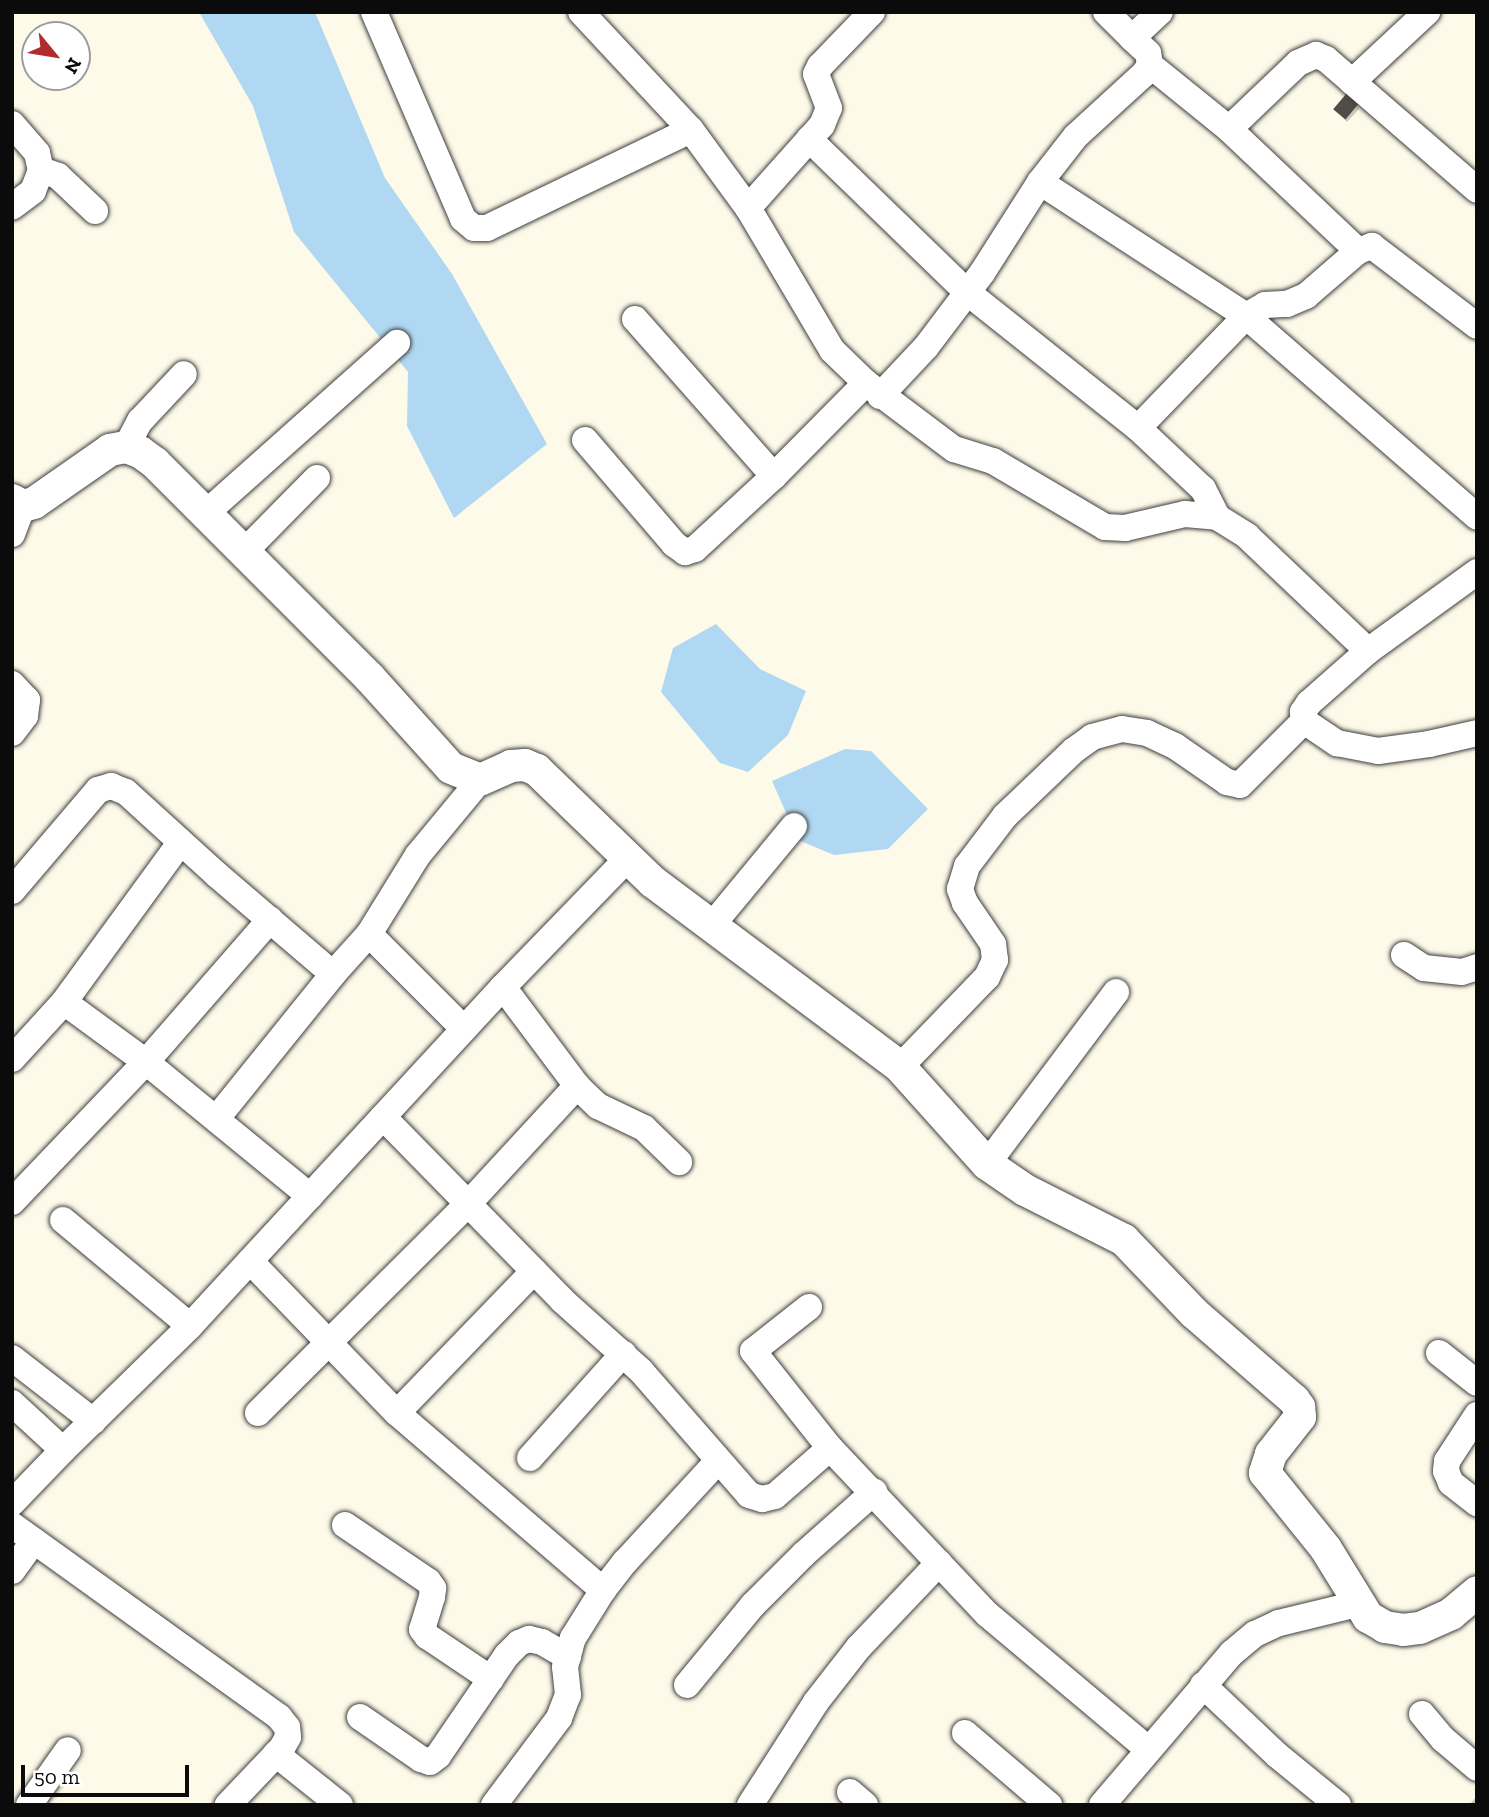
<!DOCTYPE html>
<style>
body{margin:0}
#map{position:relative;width:1489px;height:1817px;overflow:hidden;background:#fefae9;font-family:"Zilla Slab",serif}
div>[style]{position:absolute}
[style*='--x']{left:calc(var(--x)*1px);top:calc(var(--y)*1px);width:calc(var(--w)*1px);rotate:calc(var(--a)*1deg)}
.water>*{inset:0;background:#b1d8f2}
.shadow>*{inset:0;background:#0003}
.building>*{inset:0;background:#524c48;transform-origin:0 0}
.roads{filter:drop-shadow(0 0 2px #3e3e3e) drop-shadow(0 0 2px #3e3e3e)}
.minor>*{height:26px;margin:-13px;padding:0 13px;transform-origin:13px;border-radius:13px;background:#fff}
.tertiary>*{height:32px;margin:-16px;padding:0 16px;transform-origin:16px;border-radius:16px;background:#fff}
span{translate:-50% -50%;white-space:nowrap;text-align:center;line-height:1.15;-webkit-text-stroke:7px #fff;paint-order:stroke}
.frame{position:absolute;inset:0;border:14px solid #0b0b0b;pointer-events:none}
.north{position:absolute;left:21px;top:21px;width:70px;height:70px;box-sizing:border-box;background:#fff;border:2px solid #9d9d9d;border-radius:50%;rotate:120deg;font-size:19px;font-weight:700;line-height:28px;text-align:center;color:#0b0b0b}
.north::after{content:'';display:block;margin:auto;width:24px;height:32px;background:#b12c2e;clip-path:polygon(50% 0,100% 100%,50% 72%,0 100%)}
.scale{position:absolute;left:21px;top:1765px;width:168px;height:32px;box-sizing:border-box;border:4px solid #0b0b0b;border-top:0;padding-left:9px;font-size:21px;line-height:24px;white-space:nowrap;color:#0b0b0b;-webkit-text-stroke:5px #fff;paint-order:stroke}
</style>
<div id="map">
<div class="water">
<i style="clip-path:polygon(199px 12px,315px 12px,385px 178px,452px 274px,547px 444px,454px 518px,407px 426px,408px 372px,294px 232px,253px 106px)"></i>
<i style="clip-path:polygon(716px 624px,760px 669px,806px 691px,788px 735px,748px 772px,720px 763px,661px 692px,673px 648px)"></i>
<i style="clip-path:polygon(845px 749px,871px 751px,928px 809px,888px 849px,834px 855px,798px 840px,772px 781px)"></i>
</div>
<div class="shadow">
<i style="clip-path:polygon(1357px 105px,1359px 109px,1347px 122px,1335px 109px)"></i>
<i style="clip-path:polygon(1477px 1796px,1477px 1805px,1469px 1805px)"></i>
</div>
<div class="building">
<i style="left:1346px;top:94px;width:16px;height:20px;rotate:40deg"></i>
</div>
<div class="roads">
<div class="minor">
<i style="--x:374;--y:12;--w:225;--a:66.7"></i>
<i style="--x:463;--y:219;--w:14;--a:39"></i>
<i style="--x:474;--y:228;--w:13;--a:0"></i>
<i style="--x:487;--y:228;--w:226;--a:-25.7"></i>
<i style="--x:691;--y:130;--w:161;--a:-133"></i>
<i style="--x:1106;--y:12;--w:37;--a:45"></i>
<i style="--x:1150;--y:65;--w:102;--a:39"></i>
<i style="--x:1229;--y:129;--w:178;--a:43.4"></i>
<i style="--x:1352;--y:82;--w:103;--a:-43"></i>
<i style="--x:12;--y:124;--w:38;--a:49"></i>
<i style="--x:37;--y:153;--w:17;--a:77"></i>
<i style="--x:41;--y:170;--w:22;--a:111"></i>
<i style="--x:33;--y:191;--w:26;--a:143"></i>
<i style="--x:1229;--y:129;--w:95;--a:-43.7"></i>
<i style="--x:1298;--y:63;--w:20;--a:-24"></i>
<i style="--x:1316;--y:55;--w:11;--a:22"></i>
<i style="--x:1326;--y:59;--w:200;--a:40.9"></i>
<i style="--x:809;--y:139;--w:220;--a:44.1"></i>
<i style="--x:967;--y:292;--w:218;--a:38.5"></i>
<i style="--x:1138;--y:428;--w:156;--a:-46"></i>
<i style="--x:1246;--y:316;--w:22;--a:-30"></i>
<i style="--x:1265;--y:305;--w:22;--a:-3"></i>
<i style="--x:1287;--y:304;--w:21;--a:-23"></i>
<i style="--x:1306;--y:296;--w:69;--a:-40.9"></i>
<i style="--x:1358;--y:251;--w:15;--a:-20"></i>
<i style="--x:1372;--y:246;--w:132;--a:37.3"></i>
<i style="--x:41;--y:170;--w:18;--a:19"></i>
<i style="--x:58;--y:176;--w:51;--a:43.4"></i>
<i style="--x:1040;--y:182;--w:246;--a:33"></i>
<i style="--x:1246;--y:316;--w:306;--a:41"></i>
<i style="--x:748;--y:208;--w:111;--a:-48.3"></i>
<i style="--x:822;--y:125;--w:18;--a:-68"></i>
<i style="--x:829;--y:108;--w:36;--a:-111"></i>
<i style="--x:816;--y:74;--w:9;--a:-63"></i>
<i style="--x:820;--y:66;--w:75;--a:-46.1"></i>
<i style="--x:635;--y:319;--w:210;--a:48.5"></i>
<i style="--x:774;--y:476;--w:131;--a:-45.3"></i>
<i style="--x:866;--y:383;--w:47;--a:-135.9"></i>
<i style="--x:832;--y:350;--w:165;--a:-120.6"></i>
<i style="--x:748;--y:208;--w:97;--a:-126.2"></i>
<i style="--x:866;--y:383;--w:110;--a:36.9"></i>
<i style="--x:954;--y:449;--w:41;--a:17.1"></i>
<i style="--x:993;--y:461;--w:130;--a:30.5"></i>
<i style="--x:1105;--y:527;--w:20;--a:3"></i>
<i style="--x:1125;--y:528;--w:62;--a:-13.1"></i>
<i style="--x:1185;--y:514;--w:32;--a:5"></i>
<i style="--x:1217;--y:517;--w:36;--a:32"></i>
<i style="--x:1247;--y:536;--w:167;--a:43.5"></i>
<i style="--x:880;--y:396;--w:67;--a:-46.8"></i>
<i style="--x:926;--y:347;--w:93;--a:-52.9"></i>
<i style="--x:982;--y:273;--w:108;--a:-57.5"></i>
<i style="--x:1040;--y:182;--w:58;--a:-52"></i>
<i style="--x:1076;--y:136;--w:92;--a:-42.4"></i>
<i style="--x:1144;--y:74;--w:11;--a:-56"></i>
<i style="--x:1150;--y:65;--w:12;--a:-99"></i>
<i style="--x:1148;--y:53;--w:22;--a:-137"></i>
<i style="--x:1132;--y:38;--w:38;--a:-43"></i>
<i style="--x:1138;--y:428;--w:89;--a:43.2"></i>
<i style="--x:1203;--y:489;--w:31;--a:63"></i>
<i style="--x:585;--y:440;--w:137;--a:49.4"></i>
<i style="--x:674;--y:544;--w:14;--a:36"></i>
<i style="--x:685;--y:552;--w:10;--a:-17"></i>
<i style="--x:695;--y:549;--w:108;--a:-42.7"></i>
<i style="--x:126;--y:447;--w:30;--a:-62"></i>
<i style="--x:140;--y:421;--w:64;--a:-46.9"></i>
<i style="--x:206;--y:513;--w:256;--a:-41.7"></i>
<i style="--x:12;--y:534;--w:30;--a:-69"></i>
<i style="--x:244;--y:552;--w:104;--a:-45.4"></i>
<i style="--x:1477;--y:572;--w:135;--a:144.1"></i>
<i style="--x:1368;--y:651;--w:79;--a:138.6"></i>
<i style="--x:1309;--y:703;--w:11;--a:124"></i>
<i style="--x:1303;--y:712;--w:9;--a:84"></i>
<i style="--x:1304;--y:721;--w:40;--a:34"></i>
<i style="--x:1337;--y:743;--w:42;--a:11"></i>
<i style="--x:1378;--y:751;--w:51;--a:-7.8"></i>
<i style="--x:1429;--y:744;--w:49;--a:-12.9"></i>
<i style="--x:12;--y:684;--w:22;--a:47"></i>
<i style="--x:27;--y:700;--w:16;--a:97"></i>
<i style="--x:25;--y:716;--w:21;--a:127"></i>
<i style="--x:12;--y:891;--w:133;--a:-49.6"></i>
<i style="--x:98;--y:790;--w:14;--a:-17"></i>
<i style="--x:111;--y:786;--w:16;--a:22"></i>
<i style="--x:126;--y:792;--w:122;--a:42.3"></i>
<i style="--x:216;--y:874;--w:154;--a:40.5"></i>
<i style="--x:333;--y:974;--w:54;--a:-48"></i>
<i style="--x:369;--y:934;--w:93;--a:-58.2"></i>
<i style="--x:418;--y:855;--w:97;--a:-50.4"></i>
<i style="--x:713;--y:924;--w:127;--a:-50.4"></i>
<i style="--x:369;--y:934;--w:134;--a:45"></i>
<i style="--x:1404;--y:955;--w:24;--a:33"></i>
<i style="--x:1424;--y:968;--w:38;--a:6"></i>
<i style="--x:1462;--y:972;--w:16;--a:-18"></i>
<i style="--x:503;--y:987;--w:124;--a:53.2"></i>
<i style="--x:577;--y:1086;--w:29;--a:44"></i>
<i style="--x:598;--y:1106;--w:51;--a:25.6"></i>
<i style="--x:644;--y:1128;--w:49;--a:44.2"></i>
<i style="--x:64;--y:1002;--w:102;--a:36.2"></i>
<i style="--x:146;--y:1062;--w:212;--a:39.3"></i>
<i style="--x:12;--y:1059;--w:77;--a:-47.6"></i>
<i style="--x:64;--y:1002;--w:197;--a:-53.9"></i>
<i style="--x:900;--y:1067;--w:125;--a:-46"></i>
<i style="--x:987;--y:977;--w:19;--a:-65"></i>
<i style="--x:995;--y:960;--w:16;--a:-97"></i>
<i style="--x:993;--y:944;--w:50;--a:-124.3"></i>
<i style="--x:965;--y:903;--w:15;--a:-110"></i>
<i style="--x:960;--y:889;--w:24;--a:-73"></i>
<i style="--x:967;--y:866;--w:63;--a:-52.8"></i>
<i style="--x:1005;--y:816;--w:94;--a:-43.7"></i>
<i style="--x:1073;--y:751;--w:24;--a:-36"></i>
<i style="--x:1092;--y:737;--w:31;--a:-15"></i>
<i style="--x:1122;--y:729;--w:25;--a:9"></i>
<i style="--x:1147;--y:733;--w:31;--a:25"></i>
<i style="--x:1175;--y:746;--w:63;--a:34.7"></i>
<i style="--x:1227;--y:782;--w:13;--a:13"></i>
<i style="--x:1240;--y:785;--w:91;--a:-45"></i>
<i style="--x:383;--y:1117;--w:256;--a:45.6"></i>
<i style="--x:562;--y:1300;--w:106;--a:41.9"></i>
<i style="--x:641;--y:1371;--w:164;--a:48.9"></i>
<i style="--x:749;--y:1495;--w:14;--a:17"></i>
<i style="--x:762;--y:1499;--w:13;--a:-13"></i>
<i style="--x:775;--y:1496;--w:73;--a:-41.1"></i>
<i style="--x:217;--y:1118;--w:185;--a:-51.1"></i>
<i style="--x:987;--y:1164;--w:215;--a:-53.1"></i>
<i style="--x:12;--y:1202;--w:194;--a:-46.3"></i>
<i style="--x:146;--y:1062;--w:189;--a:-48.9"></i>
<i style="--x:63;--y:1220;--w:165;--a:39.8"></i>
<i style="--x:250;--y:1261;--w:211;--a:46"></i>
<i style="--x:534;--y:1271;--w:197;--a:134"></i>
<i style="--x:397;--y:1413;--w:272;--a:40.7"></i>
<i style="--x:809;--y:1307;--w:71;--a:141.8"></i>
<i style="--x:753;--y:1351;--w:124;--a:51.6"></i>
<i style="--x:830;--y:1448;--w:228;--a:46.6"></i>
<i style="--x:987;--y:1614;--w:210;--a:40"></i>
<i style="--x:1439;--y:1353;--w:48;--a:38.3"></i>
<i style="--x:12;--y:1358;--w:103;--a:37.9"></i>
<i style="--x:12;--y:1403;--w:69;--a:42.7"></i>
<i style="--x:63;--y:1450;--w:177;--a:-44.3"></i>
<i style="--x:190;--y:1326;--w:461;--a:-47.3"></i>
<i style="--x:503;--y:987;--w:180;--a:-45.9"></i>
<i style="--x:258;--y:1413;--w:296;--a:-44.9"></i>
<i style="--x:468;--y:1204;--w:161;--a:-47.3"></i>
<i style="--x:1477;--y:1415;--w:55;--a:123.1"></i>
<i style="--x:1447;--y:1461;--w:10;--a:96"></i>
<i style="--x:1446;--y:1471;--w:13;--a:67"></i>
<i style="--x:1451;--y:1483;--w:33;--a:38"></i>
<i style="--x:530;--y:1458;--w:140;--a:-48.2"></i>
<i style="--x:12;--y:1503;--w:74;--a:-46.1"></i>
<i style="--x:12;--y:1525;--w:329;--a:35.7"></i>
<i style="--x:279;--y:1717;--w:13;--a:51"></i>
<i style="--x:287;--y:1727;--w:10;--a:84"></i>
<i style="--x:288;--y:1737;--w:13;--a:119"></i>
<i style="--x:282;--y:1748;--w:79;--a:133.5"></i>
<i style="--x:345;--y:1525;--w:100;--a:34"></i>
<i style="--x:428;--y:1581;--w:9;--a:54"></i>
<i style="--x:433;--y:1588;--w:9;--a:96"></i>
<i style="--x:432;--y:1597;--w:34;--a:107"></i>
<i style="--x:422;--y:1629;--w:9;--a:54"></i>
<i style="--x:427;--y:1636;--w:77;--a:33.9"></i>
<i style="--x:12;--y:1571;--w:37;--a:-54"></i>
<i style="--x:687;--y:1685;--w:104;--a:-50.5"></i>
<i style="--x:753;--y:1605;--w:72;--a:-45"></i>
<i style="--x:804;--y:1554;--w:94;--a:-41.5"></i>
<i style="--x:1203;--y:1685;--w:102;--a:43.4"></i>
<i style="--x:1277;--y:1755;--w:79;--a:39.3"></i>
<i style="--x:1422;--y:1714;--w:33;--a:50"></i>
<i style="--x:1443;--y:1739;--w:45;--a:40.5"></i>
<i style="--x:360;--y:1717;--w:74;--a:34.5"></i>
<i style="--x:421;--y:1759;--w:9;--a:18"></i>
<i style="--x:430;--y:1762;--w:10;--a:-37"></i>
<i style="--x:438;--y:1756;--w:122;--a:-55.7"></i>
<i style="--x:507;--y:1655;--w:17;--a:-45"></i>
<i style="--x:519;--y:1643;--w:11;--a:-22"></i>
<i style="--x:529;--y:1639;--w:13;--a:13"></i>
<i style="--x:542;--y:1642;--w:30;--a:30"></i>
<i style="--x:965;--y:1733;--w:111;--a:40.6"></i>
<i style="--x:276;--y:1754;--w:82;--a:38.6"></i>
<i style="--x:850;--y:1792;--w:20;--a:41"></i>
<i style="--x:29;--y:1805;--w:67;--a:-54.7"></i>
<i style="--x:494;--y:1805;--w:109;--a:-53.2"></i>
<i style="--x:559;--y:1718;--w:25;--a:-69"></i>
<i style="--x:568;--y:1695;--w:28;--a:-96"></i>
<i style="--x:565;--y:1667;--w:30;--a:-75"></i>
<i style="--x:573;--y:1638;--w:57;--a:-58"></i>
<i style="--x:603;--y:1590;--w:37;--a:-52"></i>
<i style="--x:626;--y:1561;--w:136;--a:-47.4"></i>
<i style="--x:750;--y:1805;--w:122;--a:-57.3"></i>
<i style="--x:816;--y:1702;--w:70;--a:-52"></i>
<i style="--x:859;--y:1647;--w:116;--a:-46.4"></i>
<i style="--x:1102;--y:1805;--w:200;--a:-49.5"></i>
<i style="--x:1232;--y:1653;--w:30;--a:-40"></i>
<i style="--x:1255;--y:1634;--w:26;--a:-25"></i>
<i style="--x:1279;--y:1623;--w:80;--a:-13.7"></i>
</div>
<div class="tertiary">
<i style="--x:12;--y:500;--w:13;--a:29"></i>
<i style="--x:23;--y:506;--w:11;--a:-15"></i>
<i style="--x:34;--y:503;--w:93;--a:-34.9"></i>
<i style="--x:110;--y:450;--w:16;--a:-11"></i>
<i style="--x:126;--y:447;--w:15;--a:20"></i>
<i style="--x:140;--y:452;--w:19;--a:36"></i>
<i style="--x:155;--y:463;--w:303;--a:45"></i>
<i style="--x:369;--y:677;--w:122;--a:48"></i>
<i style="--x:451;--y:768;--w:31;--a:22"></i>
<i style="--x:480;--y:780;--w:34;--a:-24"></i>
<i style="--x:511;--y:766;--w:14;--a:-4"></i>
<i style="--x:525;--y:765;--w:13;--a:23"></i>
<i style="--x:537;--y:770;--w:161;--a:44"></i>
<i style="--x:653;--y:882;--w:309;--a:36.8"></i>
<i style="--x:900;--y:1067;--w:130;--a:48.1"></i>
<i style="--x:987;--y:1164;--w:46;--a:34.4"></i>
<i style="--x:1025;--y:1190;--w:111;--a:26.8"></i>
<i style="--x:1124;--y:1240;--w:101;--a:46.2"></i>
<i style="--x:1194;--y:1313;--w:133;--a:41"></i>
<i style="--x:1294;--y:1400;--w:9;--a:54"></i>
<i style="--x:1299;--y:1407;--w:10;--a:84"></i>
<i style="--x:1300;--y:1417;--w:47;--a:128.1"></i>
<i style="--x:1271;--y:1454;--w:20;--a:108"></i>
<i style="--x:1265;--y:1473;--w:97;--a:51.2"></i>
<i style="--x:1326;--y:1549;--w:80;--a:58.3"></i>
<i style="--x:1368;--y:1617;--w:20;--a:30"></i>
<i style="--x:1385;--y:1627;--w:18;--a:9"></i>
<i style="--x:1403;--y:1630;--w:17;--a:-7"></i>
<i style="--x:1420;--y:1628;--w:34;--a:-24"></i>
<i style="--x:1451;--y:1614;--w:34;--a:-40"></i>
</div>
</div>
<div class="frame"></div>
<div class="north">N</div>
<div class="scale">50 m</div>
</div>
